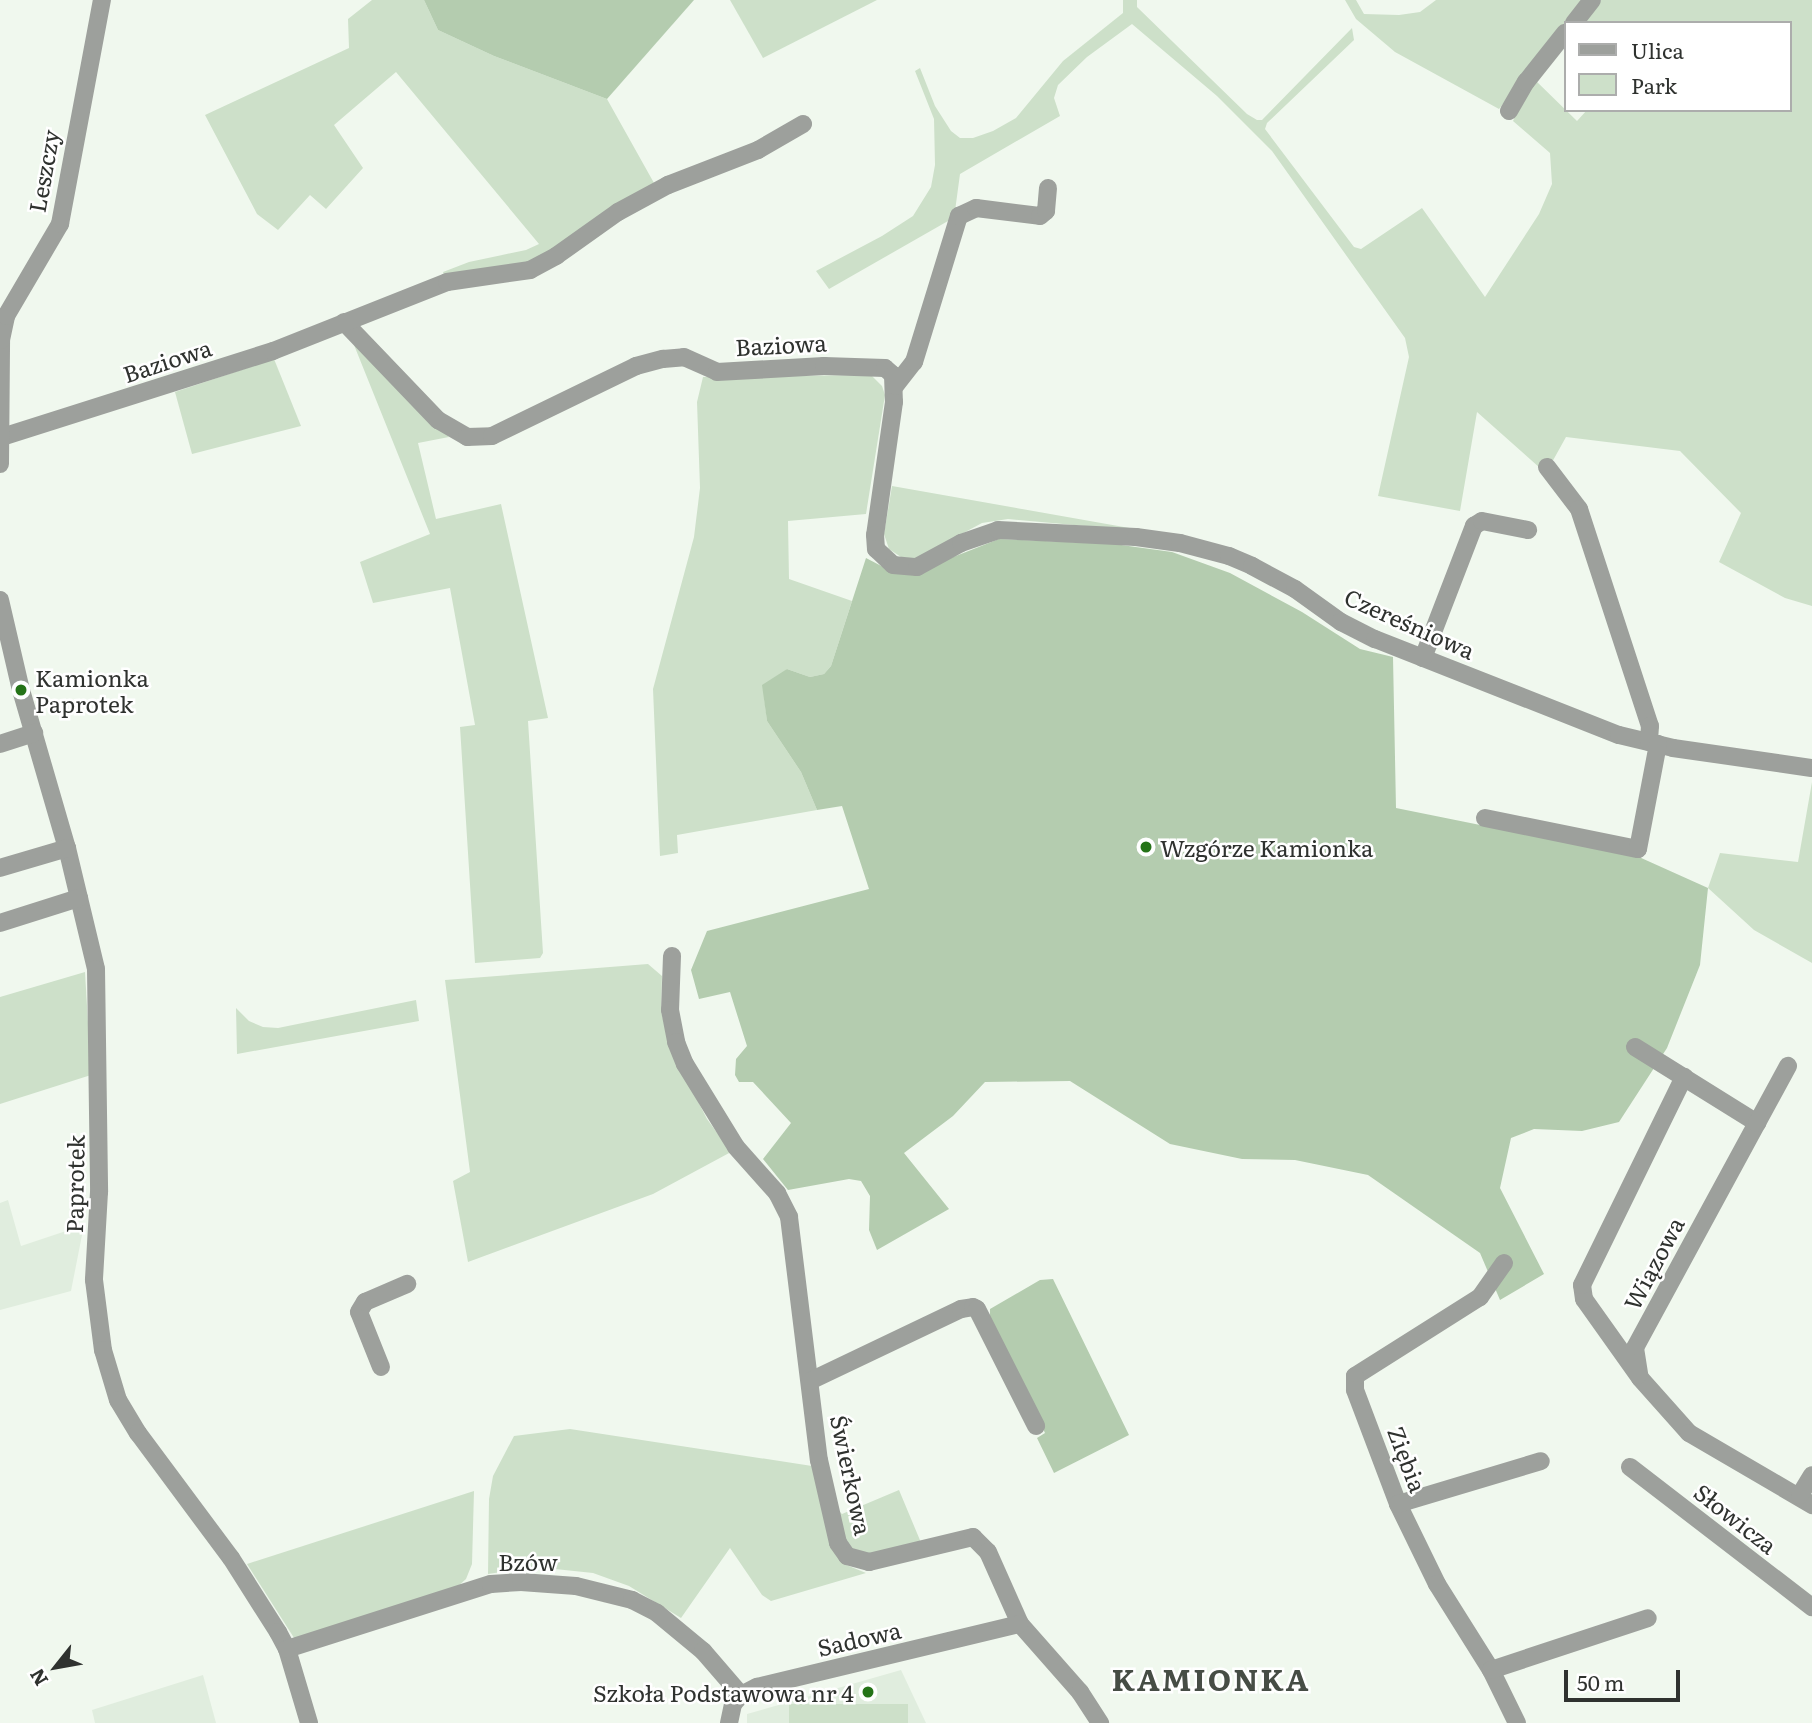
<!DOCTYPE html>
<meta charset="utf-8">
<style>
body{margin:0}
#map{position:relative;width:1812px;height:1723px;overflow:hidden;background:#f0f8ee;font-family:Literata,serif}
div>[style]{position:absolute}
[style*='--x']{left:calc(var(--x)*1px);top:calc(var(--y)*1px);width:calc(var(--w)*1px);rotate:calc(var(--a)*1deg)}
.built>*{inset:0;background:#e0edde}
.green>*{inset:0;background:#cde0c9;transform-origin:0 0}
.forest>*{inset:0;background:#b4ccaf}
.minor>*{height:18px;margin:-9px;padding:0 9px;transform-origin:9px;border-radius:9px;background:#9da09c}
.dots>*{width:19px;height:19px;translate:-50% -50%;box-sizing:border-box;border:4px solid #fff;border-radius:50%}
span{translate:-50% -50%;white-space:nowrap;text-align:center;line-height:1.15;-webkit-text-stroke:5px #fff;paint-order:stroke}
.street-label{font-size:23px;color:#2f322f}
.poi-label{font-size:23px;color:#2f322f}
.left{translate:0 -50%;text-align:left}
.right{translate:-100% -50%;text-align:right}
.district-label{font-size:30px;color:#464d45;font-weight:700;letter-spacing:2px}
.legend{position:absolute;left:1564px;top:21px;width:228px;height:91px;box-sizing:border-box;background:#fff;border:2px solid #acadac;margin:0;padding:9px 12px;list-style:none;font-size:21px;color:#2f322f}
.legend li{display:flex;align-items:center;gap:14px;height:35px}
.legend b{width:35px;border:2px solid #acadac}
.north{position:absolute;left:21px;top:1632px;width:70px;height:70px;-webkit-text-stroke:5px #fff;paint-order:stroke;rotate:239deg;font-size:19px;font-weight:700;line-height:28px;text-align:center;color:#2f322f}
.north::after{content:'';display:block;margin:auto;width:24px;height:32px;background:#2f322f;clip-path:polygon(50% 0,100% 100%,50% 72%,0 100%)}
.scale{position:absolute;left:1564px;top:1670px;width:116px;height:32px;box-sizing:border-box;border:4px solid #2f322f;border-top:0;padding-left:9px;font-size:21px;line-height:24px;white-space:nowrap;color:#2f322f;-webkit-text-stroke:5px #fff;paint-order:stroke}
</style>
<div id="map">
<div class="built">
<i style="clip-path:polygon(8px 1200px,21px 1246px,84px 1225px,71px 1291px,0 1310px,0 1203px)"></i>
<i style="clip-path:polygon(901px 1670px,926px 1723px,747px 1723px,747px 1714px)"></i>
<i style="clip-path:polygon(203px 1675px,216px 1723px,95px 1723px,92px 1710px)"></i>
</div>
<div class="green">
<i style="clip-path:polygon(372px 0,424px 0,438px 30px,494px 56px,607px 99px,654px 183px,544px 259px,445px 278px,443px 272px,469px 262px,526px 250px,539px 244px,396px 72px,334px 125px,363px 168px,326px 209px,310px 195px,278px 230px,257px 214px,205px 115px,349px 48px,348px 19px)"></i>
<i style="clip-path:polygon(730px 0,877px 0,763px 58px)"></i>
<i style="clip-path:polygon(1123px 0,1137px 0,1137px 7px,1247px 114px,1257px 120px,1262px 120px,1352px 28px,1354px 40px,1267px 123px,1265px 129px,1354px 247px,1361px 249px,1422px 208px,1485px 297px,1539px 214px,1552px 184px,1550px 153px,1513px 121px,1533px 78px,1577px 121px,1587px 110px,1789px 110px,1789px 23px,1583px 23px,1581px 21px,1601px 0,1812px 0,1812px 606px,1785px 598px,1719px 562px,1741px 513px,1680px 451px,1566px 437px,1551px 464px,1540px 468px,1477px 412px,1460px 511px,1378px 496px,1409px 357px,1405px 338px,1272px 151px,1217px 96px,1132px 24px,1087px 57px,1058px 85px,1054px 98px,1060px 116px,960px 174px,955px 211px,948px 221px,829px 289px,816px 271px,882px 236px,913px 216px,931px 187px,935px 165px,934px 119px,915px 71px,920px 68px,935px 106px,951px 131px,960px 138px,973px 138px,993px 131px,1016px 118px,1063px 61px,1123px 13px)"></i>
<i style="clip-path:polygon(1345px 0,1356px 0,1364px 14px,1399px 15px,1420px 12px,1436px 0,1583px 0,1499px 109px,1395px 52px,1356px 19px)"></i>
<i style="clip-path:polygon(352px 340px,449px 437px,418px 443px,436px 519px,501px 504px,548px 718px,528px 721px,543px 953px,540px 958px,475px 963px,460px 727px,475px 725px,450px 588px,373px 603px,360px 562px,430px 534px)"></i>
<i style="clip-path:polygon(274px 359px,301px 426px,192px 454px,175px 392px)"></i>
<i style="clip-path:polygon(871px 375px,882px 386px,885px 395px,866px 514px,788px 521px,789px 579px,852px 601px,831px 666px,824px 674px,810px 677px,787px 669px,764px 696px,767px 721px,801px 772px,817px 810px,677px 835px,678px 853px,660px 856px,653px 689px,694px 537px,700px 488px,697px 402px,703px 377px)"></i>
<i style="clip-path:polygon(892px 486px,1152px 532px,1008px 519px,982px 523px,915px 559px,901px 557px,889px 549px,884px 534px)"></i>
<i style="clip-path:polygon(1812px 782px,1812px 963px,1754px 930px,1708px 888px,1720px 853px,1798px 862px)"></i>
<i style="clip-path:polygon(648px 964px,662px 976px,661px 1011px,670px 1047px,707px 1119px,731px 1152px,653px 1194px,468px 1262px,453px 1181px,470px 1172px,445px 980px)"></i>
<i style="clip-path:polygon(85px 972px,91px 1075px,0 1104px,0 997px)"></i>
<i style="clip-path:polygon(416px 1000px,419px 1021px,237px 1054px,236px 1008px,249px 1021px,263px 1027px,278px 1028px)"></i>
<i style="clip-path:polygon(570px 1429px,812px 1466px,844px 1564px,866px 1573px,771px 1601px,762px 1595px,730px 1548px,681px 1618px,629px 1586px,593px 1573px,536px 1567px,488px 1574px,489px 1499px,493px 1476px,514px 1436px)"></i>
<i style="clip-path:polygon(899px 1490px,922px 1545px,869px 1557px,848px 1547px,837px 1509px,842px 1514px)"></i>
<i style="clip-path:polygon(474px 1491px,472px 1564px,466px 1579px,456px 1588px,296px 1641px,247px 1564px)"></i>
<i style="left:908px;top:1704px;width:19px;height:119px;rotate:90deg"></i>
</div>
<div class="forest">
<i style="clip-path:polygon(424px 0,694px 0,607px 99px,494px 56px,438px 30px)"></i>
<i style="clip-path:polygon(999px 539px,1114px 544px,1172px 552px,1230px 573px,1302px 612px,1360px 649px,1393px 657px,1396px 808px,1639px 857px,1708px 888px,1700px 965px,1667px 1048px,1619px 1122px,1582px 1131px,1534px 1129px,1511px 1138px,1500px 1188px,1544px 1274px,1500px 1300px,1480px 1253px,1368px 1175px,1295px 1160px,1242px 1159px,1170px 1144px,1070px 1081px,985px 1082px,953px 1116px,904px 1153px,949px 1209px,877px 1250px,869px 1230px,870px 1196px,861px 1181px,849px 1179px,788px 1190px,763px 1159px,791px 1123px,753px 1082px,739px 1082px,735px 1075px,736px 1059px,747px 1046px,730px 992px,699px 999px,691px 970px,707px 931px,869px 889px,842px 806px,817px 810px,801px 772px,767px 721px,762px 685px,787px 669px,810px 677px,824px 674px,831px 666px,866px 558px,889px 570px,933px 565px)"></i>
<i style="clip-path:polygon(1053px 1279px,1129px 1435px,1054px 1473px,1037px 1438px,1045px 1433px,990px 1318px,990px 1309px,1040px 1280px)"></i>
</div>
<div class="minor">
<i style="--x:1574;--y:23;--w:29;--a:-52"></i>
<i style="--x:1509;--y:111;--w:34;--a:-60"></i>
<i style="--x:1526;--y:82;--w:63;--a:-51.5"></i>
<i style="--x:344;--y:322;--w:136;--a:46.2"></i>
<i style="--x:438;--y:420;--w:34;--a:30"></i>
<i style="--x:467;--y:437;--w:25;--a:-2"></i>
<i style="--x:492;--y:436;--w:160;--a:-25.9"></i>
<i style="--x:636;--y:366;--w:28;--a:-15"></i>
<i style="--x:663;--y:359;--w:21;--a:-5"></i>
<i style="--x:684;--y:357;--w:36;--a:24"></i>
<i style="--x:717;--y:372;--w:107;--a:-3.2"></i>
<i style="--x:824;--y:366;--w:61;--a:1.9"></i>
<i style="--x:885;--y:368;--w:11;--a:41"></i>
<i style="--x:893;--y:375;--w:27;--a:88"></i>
<i style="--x:894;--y:402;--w:134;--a:98.1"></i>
<i style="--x:875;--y:535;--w:14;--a:86"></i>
<i style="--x:876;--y:549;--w:23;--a:43"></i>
<i style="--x:893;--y:565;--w:24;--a:5"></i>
<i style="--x:917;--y:567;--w:50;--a:-28.6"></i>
<i style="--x:961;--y:543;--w:39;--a:-19"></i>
<i style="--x:998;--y:530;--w:138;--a:2.9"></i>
<i style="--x:1136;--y:537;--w:44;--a:7.8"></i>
<i style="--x:1180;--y:543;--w:51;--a:14.9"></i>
<i style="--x:1229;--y:556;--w:25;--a:23"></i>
<i style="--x:1252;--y:566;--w:49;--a:28.1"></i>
<i style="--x:1295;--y:589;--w:57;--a:35.7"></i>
<i style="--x:1341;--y:622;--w:38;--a:27"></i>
<i style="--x:1375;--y:639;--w:262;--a:21.5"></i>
<i style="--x:1619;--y:735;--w:56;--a:13.5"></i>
<i style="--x:1673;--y:748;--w:140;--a:8.2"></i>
<i style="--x:895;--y:386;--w:31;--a:-52"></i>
<i style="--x:914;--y:362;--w:153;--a:-72.9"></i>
<i style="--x:959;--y:216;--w:19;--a:-25"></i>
<i style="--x:976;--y:208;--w:64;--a:7.1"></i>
<i style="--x:1040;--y:216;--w:8;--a:-40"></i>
<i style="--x:1046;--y:211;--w:23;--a:-85"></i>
<i style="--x:2;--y:437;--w:284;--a:-17.6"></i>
<i style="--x:273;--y:351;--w:187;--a:-21.6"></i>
<i style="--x:447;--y:282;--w:84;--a:-8.2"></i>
<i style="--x:530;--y:270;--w:30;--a:-28"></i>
<i style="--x:556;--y:256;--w:76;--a:-35.4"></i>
<i style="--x:618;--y:212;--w:57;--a:-28.4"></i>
<i style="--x:668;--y:185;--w:97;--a:-21.3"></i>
<i style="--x:758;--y:150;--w:52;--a:-30"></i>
<i style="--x:0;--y:464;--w:124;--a:-89.5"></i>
<i style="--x:1;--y:340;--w:25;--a:-78"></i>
<i style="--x:6;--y:316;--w:107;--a:-59.6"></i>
<i style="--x:60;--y:224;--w:228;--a:-79.4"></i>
<i style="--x:1547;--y:467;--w:53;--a:52.7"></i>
<i style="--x:1579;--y:509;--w:228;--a:71.9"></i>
<i style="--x:1650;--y:726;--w:16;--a:94"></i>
<i style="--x:0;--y:600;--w:92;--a:76.9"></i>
<i style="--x:21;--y:690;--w:165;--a:73.8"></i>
<i style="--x:67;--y:848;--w:124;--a:76.5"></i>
<i style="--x:96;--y:969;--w:223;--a:89.2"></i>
<i style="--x:99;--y:1192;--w:88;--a:93.3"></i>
<i style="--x:94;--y:1280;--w:71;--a:82.7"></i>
<i style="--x:103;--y:1350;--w:52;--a:73.3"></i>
<i style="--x:118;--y:1400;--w:39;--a:59"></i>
<i style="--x:138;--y:1433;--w:156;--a:53.4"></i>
<i style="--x:231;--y:1558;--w:88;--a:57.6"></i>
<i style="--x:278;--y:1632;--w:19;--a:62"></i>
<i style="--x:287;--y:1649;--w:77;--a:73.4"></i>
<i style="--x:1423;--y:658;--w:142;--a:-68.9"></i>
<i style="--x:1474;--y:526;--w:9;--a:-32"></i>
<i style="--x:1482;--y:521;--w:47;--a:11.1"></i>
<i style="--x:0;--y:744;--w:36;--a:-18"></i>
<i style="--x:1485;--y:818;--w:156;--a:11.5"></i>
<i style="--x:1638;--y:849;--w:107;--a:-79.2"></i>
<i style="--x:0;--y:868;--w:70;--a:-16.6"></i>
<i style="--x:0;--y:923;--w:83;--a:-17.6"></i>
<i style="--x:672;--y:956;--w:54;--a:92.1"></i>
<i style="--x:670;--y:1010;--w:33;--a:79"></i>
<i style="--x:676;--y:1042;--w:24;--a:68"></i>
<i style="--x:685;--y:1064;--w:97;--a:58.4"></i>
<i style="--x:736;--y:1147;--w:62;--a:48.3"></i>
<i style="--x:777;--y:1193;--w:27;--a:63"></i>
<i style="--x:789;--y:1217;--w:245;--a:83"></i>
<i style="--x:819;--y:1460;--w:85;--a:77.1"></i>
<i style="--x:838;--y:1543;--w:16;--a:55"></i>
<i style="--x:847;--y:1556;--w:23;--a:15"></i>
<i style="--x:869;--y:1562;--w:107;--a:-13.5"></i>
<i style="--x:973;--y:1537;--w:21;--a:45"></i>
<i style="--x:988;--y:1552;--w:79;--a:66"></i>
<i style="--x:1020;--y:1624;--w:91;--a:48.6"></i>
<i style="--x:1080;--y:1692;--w:37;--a:57"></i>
<i style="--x:1635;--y:1047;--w:144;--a:31.9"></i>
<i style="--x:1757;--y:1123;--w:256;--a:118.5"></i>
<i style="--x:1635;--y:1348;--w:30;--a:81"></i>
<i style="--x:1640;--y:1378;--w:74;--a:48.3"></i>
<i style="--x:1689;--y:1433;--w:143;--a:30.3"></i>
<i style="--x:1757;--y:1123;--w:65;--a:-61.5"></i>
<i style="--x:1504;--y:1263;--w:42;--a:125.2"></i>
<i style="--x:1480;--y:1297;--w:148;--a:147.7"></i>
<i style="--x:1355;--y:1376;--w:14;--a:90"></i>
<i style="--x:1355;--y:1390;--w:122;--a:69.3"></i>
<i style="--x:1398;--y:1504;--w:89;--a:64"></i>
<i style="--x:1437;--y:1584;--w:102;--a:57.9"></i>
<i style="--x:1491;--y:1670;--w:59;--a:63.9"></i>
<i style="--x:381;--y:1367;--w:59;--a:-111.8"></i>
<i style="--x:359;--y:1312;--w:12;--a:-59"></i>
<i style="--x:365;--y:1302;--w:46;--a:-23.2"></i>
<i style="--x:1638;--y:1375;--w:93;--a:-125.4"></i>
<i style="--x:1584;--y:1299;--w:14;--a:-98"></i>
<i style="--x:1582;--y:1285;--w:232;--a:-63.9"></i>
<i style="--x:810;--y:1381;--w:167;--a:-25.5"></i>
<i style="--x:961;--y:1309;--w:12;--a:-9"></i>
<i style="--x:973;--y:1307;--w:4;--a:27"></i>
<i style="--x:977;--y:1309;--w:131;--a:63.2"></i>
<i style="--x:1630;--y:1467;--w:230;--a:37.6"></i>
<i style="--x:1800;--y:1495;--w:23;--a:-59"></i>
<i style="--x:1398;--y:1504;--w:149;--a:-16.7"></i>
<i style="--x:287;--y:1649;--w:214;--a:-17.7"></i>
<i style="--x:491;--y:1584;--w:30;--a:-4"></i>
<i style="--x:521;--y:1582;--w:55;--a:4.2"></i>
<i style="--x:576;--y:1586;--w:58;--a:14"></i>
<i style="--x:632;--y:1600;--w:28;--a:27"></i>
<i style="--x:657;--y:1613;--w:60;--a:39.6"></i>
<i style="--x:703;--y:1651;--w:58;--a:49.2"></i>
<i style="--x:1491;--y:1670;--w:165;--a:-18.3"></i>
<i style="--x:729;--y:1723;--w:19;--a:-78"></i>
<i style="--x:733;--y:1704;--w:12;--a:-48"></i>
<i style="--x:741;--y:1695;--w:18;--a:-27"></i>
<i style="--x:757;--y:1687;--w:270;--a:-13.5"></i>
</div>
<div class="dots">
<i style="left:21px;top:690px;background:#257318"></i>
<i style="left:1146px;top:847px;background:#257318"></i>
<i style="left:868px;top:1692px;background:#257318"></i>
</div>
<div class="street-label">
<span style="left:43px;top:171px;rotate:-80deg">Leszczy</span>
<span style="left:781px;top:344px;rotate:-3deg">Baziowa</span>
<span style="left:167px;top:360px;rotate:-18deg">Baziowa</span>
<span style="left:1410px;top:623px;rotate:24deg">Czereśniowa</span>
<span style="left:74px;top:1184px;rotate:-89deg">Paprotek</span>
<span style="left:1653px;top:1263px;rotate:-62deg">Wiązowa</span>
<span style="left:1408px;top:1459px;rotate:69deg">Ziębia</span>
<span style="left:852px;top:1475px;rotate:78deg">Świerkowa</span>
<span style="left:1736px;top:1518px;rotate:38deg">Słowicza</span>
<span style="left:528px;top:1561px">Bzów</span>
<span style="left:859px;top:1638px;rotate:-13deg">Sadowa</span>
</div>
<div class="poi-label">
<span class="left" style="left:35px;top:690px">Kamionka<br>Paprotek</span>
<span class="left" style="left:1160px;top:847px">Wzgórze Kamionka</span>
<span class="right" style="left:854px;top:1692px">Szkoła Podstawowa nr 4</span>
</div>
<div class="district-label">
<span style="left:1211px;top:1678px">KAMIONKA</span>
</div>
<ul class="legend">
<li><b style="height:9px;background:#9da09c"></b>Ulica</li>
<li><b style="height:19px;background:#cde0c9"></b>Park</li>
</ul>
<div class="north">N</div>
<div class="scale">50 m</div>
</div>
